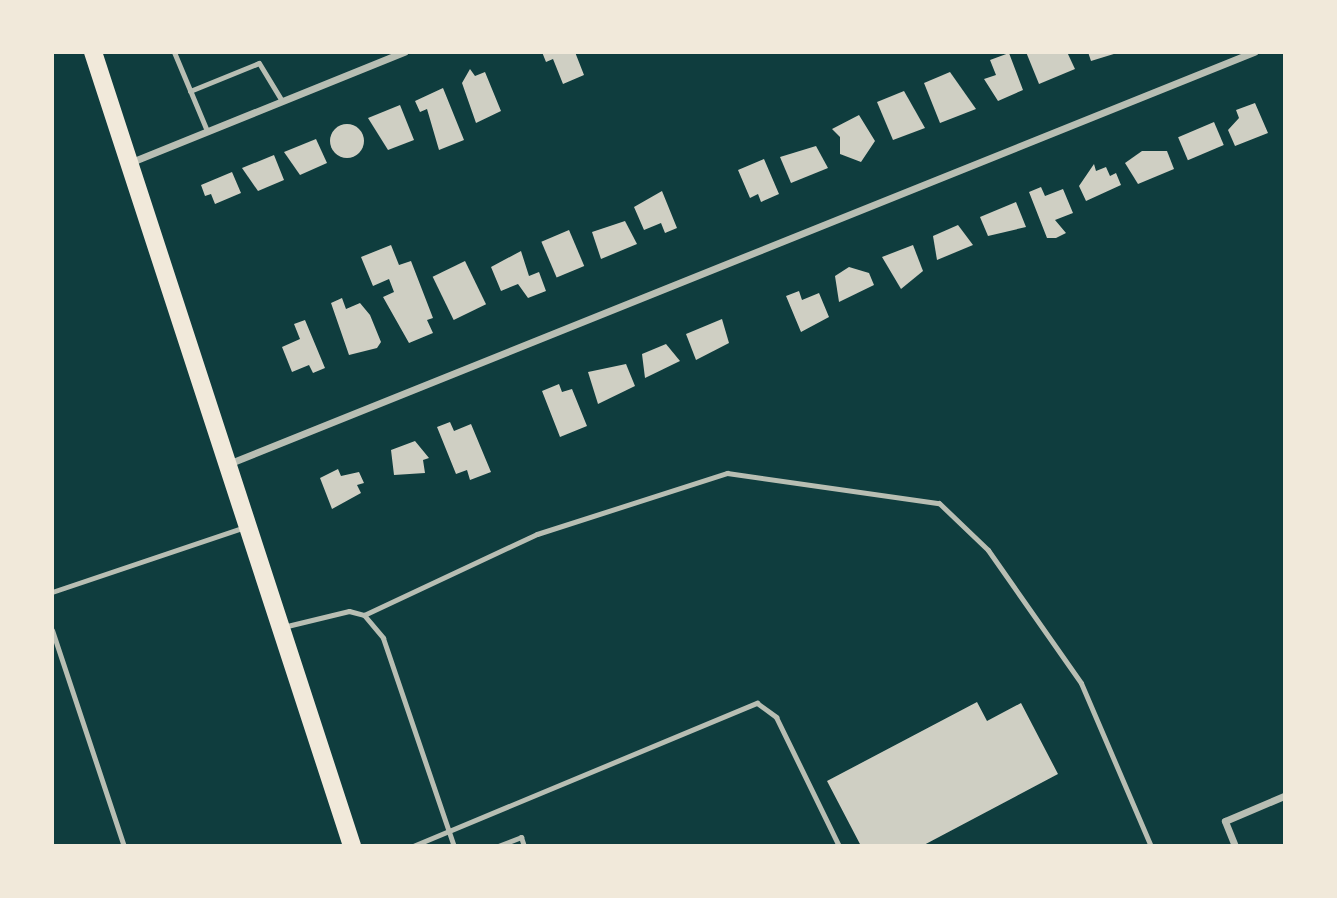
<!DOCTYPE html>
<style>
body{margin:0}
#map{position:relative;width:1337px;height:898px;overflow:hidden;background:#0f3d3e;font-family:"Noto Sans",sans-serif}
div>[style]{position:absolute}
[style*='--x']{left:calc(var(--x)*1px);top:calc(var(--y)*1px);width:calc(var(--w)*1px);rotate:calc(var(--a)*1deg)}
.building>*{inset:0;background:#cfcfc3;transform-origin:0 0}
.round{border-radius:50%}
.service>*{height:5px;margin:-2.5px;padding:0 2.5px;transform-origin:2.5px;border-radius:2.5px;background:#b8beb3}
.minor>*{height:7px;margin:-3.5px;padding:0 3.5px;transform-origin:3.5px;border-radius:3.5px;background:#b8beb3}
.primary>*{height:18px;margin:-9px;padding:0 9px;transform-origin:9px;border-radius:9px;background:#f1e9da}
span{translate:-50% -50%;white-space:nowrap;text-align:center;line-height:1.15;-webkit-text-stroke:5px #f1e9da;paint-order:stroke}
.frame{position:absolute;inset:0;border:54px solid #f1e9da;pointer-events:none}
</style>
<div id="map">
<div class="building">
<i style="clip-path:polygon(542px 52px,575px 52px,584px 75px,563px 84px,553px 59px,546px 62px)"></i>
<i style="clip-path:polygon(1026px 52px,1067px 52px,1075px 69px,1039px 84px)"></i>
<i style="clip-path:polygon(1088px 52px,1117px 52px,1117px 53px,1091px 61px)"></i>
<i style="clip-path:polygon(1009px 53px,1023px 90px,998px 101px,984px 79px,996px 75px,990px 60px)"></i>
<i style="clip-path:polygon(470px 69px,475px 76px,485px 72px,501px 111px,476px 123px,462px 83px)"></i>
<i style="clip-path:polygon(950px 72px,976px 109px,940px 123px,924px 83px)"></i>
<i style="clip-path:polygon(443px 88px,464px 140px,439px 150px,427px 109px,420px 112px,415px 101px)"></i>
<i style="clip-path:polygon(904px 91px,925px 128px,893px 140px,877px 102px)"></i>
<i style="clip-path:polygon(1255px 103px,1268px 133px,1235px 146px,1228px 130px,1239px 118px,1236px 110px)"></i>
<i style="clip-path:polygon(400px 105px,414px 140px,388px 150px,368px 118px)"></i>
<i style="clip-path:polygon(859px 115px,875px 141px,861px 162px,840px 154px,840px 137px,832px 129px)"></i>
<i style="left:1214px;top:122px;width:25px;height:39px;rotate:67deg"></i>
<i class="round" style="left:330px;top:124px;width:34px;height:34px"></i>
<i style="clip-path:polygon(316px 139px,327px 163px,300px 175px,284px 152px)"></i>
<i style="clip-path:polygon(816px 146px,828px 168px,791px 183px,780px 157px)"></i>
<i style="clip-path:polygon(1142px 151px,1167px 151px,1174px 169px,1138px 184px,1125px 163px)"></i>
<i style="clip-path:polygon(274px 155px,284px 180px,258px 191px,242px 168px)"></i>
<i style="clip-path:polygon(764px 159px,779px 194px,761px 202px,758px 194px,750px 198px,738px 170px)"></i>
<i style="clip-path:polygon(1094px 164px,1096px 171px,1106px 167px,1110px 176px,1116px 173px,1121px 185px,1086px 201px,1079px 186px)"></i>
<i style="clip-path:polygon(232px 172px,241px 193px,215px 204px,211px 194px,205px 196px,201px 185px)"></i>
<i style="clip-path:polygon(1041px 187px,1045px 196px,1063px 189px,1073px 213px,1055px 220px,1066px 233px,1056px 238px,1047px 238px,1029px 192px)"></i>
<i style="clip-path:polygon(662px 191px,677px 228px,665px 233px,661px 223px,644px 230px,634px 207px)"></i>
<i style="clip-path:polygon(1016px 202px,1026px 227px,988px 236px,980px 217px)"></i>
<i style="clip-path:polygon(625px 221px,637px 244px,601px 259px,592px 232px)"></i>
<i style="clip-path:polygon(958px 225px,973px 245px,937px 260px,933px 236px)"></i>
<i style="left:569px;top:230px;width:39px;height:30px;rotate:67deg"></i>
<i style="clip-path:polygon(391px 245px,399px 265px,411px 261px,433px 318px,427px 320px,433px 333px,409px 343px,383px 297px,394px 292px,389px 279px,373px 286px,361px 257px)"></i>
<i style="clip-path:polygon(913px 245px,923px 271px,901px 289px,882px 257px)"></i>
<i style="clip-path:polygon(521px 251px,529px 276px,539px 272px,546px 291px,528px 298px,518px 284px,501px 291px,491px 267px)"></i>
<i style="left:465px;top:261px;width:48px;height:36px;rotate:64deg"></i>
<i style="clip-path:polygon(849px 267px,869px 273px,874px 285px,839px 302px,835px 276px)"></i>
<i style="clip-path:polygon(799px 291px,802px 300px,819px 293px,829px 317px,801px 332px,786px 296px)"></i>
<i style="clip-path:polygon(342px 298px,346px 309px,360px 303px,370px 315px,381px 342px,377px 348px,349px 355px,331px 303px)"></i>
<i style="clip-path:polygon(722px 319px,729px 343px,696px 360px,686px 334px)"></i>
<i style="clip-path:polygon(305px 320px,325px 368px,313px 373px,309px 365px,292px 372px,282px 347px,300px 339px,294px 324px)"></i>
<i style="clip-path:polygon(666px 344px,680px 361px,645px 378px,642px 354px)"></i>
<i style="clip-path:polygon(626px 364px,635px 386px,598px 404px,588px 372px)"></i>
<i style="clip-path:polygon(559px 384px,562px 392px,572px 389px,587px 426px,560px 437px,542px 391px)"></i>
<i style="clip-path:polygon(450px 422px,454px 431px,471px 424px,491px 472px,470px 480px,467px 470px,456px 474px,437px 427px)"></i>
<i style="clip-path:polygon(415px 441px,429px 458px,423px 460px,425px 473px,394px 475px,391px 450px)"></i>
<i style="clip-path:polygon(338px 469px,341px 476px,359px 472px,364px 483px,357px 485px,361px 493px,332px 509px,320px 478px)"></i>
<i style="clip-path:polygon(977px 702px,987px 721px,1021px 703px,1058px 774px,922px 846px,861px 846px,827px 781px)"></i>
</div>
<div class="service">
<i style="--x:174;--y:52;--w:86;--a:67.3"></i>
<i style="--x:190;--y:91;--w:74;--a:-22.1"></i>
<i style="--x:259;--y:63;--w:44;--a:58.8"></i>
<i style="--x:52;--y:592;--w:204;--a:-18.6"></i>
<i style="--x:364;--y:615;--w:191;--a:-25.1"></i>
<i style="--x:537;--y:534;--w:200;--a:-17.8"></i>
<i style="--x:727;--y:473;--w:214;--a:8.1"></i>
<i style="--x:939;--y:503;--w:68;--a:43.8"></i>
<i style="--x:988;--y:550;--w:162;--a:55"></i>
<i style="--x:1081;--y:683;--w:177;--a:66.8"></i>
<i style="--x:283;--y:627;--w:68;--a:-13.6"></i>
<i style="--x:349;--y:611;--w:16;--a:15"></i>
<i style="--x:364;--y:615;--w:30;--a:50"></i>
<i style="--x:383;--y:638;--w:220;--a:71.2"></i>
<i style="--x:52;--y:630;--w:228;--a:71.6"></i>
<i style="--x:413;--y:846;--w:373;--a:-22.6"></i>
<i style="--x:757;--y:703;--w:24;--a:36"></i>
<i style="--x:776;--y:717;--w:144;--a:64"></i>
<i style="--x:498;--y:846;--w:25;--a:-21"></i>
<i style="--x:521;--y:837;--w:9;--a:72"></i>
</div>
<div class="minor">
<i style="--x:129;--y:163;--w:297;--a:-22"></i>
<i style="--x:228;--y:464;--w:1106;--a:-21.88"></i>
<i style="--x:1235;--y:846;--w:27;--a:-112"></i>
<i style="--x:1225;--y:821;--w:64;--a:-23"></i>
</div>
<div class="primary">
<i style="--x:93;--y:52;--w:835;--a:71.93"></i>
</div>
<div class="frame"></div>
</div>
